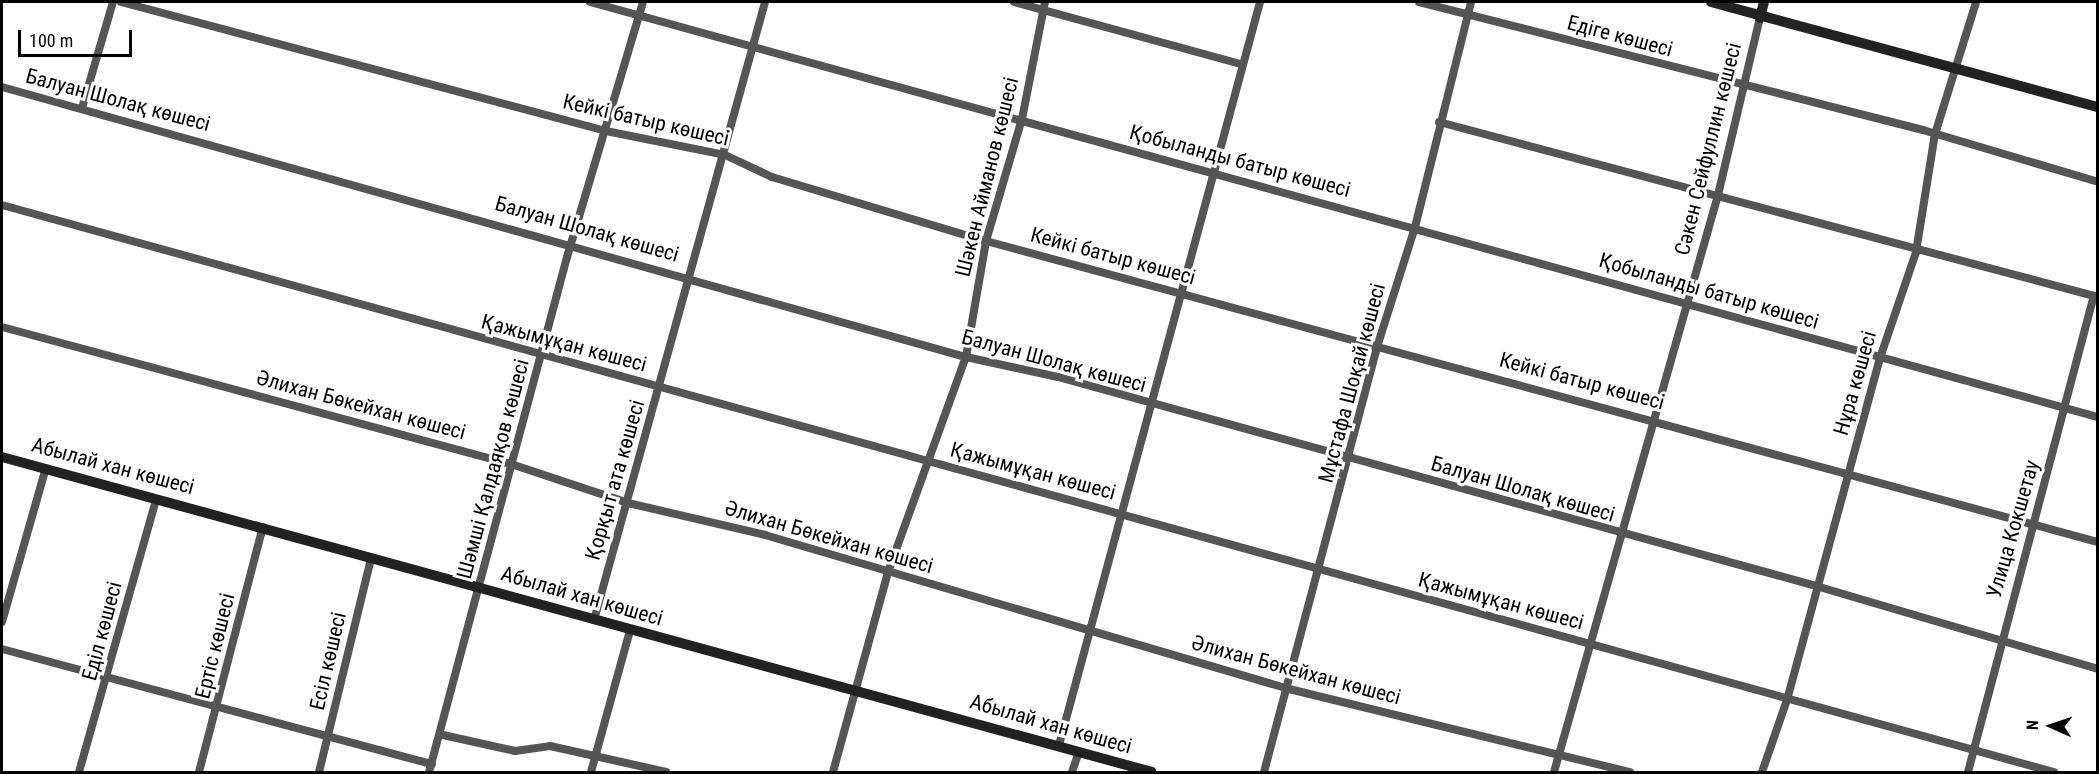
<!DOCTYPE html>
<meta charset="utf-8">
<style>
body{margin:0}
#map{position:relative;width:2099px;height:774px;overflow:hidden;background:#fff;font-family:"Roboto Condensed",sans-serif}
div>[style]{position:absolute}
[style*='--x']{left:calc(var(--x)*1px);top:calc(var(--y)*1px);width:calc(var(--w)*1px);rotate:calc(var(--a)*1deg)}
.street>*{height:8px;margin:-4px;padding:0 4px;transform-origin:4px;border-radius:4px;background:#555}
.secondary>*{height:10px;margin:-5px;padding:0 5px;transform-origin:5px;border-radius:5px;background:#222}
span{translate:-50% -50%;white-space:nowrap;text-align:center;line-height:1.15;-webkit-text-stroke:6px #fff;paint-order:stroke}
.street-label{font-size:21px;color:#000}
.frame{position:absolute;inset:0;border:3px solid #000;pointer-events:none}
.north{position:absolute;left:2021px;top:696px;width:60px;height:60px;-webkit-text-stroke:4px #fff;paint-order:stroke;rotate:273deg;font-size:16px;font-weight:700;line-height:24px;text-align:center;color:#000}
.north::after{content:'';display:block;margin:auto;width:21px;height:27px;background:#000;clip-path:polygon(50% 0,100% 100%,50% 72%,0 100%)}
.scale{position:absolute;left:18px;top:30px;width:114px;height:27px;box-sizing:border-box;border:3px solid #000;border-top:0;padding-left:8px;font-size:18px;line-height:21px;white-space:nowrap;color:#000;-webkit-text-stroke:4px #fff;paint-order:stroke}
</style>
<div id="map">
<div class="street">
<i style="--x:121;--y:2;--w:502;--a:14.89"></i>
<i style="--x:606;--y:131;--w:121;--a:11.4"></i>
<i style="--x:725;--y:155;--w:52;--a:25.1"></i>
<i style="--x:772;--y:177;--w:223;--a:16.7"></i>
<i style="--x:986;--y:241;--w:1152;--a:15.15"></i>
<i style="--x:590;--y:2;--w:1564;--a:15.39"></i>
<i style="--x:1014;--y:2;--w:235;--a:15.3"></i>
<i style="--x:1419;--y:2;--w:520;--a:14.25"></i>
<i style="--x:1923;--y:130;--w:183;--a:16.5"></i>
<i style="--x:2;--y:87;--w:1001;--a:15.65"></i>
<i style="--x:966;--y:357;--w:94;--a:12.3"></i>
<i style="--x:1058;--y:377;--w:786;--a:15.41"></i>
<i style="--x:1816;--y:586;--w:294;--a:16.4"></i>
<i style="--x:82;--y:108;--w:110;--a:-73.7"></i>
<i style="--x:1439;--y:122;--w:682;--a:14.87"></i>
<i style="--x:2;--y:205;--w:2129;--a:15.45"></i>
<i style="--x:2;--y:327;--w:530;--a:15.08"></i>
<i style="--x:514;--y:465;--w:120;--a:18.4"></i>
<i style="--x:628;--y:503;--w:141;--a:13.1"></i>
<i style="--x:765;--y:535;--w:546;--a:16.38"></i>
<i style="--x:1289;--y:689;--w:351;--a:13.7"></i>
<i style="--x:594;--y:620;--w:641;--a:-74.53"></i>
<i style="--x:2;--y:622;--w:160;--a:-74.1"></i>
<i style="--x:2;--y:649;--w:445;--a:15"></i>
<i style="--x:443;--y:735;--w:74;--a:12.5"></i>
<i style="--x:515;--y:751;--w:35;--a:-8"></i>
<i style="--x:550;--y:746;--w:119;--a:12.6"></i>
<i style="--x:1059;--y:745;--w:770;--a:-74.86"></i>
<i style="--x:79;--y:772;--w:284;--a:-74.2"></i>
<i style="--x:199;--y:772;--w:253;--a:-75.4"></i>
<i style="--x:319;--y:772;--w:220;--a:-76.3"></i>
<i style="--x:429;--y:772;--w:533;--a:-75"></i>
<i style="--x:567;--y:257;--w:266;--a:-73.4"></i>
<i style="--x:591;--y:772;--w:147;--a:-74.6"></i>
<i style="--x:833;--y:772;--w:207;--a:-74.6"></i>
<i style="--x:888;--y:572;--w:229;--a:-70.1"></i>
<i style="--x:966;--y:357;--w:118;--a:-80.2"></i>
<i style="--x:986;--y:241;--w:127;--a:-73.6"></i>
<i style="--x:1022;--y:119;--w:119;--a:-78.9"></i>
<i style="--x:1072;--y:772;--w:21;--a:-71"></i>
<i style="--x:1264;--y:772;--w:440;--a:-75.1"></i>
<i style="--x:1377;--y:347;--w:126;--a:-72.4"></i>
<i style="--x:1415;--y:227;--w:232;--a:-76"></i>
<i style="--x:1554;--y:772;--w:600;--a:-74.13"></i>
<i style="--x:1718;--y:195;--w:182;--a:-76.7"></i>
<i style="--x:1762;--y:772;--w:76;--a:-70.9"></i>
<i style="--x:1787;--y:700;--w:354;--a:-74.8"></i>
<i style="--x:1880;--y:358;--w:112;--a:-71.2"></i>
<i style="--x:1916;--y:252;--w:120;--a:-80.9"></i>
<i style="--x:1935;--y:134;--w:138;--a:-72.7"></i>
<i style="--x:1968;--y:772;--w:492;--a:-75.2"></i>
</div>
<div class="secondary">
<i style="--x:1711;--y:2;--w:401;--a:15.2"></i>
<i style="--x:1760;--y:18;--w:16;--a:-76"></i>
<i style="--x:2;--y:457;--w:1192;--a:15.32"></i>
</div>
<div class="street-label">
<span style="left:1620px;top:36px;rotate:15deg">Едіге көшесі</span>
<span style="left:118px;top:100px;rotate:15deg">Балуан Шолақ көшесі</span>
<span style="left:646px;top:120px;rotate:13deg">Кейкі батыр көшесі</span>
<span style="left:1708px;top:149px;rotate:-76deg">Сәкен Сейфуллин көшесі</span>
<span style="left:1240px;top:161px;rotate:15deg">Қобыланды батыр көшесі</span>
<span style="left:987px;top:177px;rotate:-76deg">Шәкен Айманов көшесі</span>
<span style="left:587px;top:229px;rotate:16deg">Балуан Шолақ көшесі</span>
<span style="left:1113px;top:256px;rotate:15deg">Кейкі батыр көшесі</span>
<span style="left:1709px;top:291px;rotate:16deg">Қобыланды батыр көшесі</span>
<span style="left:564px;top:343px;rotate:15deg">Қажымұқан көшесі</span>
<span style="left:1054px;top:361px;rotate:15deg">Балуан Шолақ көшесі</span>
<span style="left:1582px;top:381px;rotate:15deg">Кейкі батыр көшесі</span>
<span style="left:1352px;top:383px;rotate:-75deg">Мұстафа Шоқай көшесі</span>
<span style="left:1855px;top:383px;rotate:-74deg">Нұра көшесі</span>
<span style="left:361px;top:405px;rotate:15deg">Әлихан Бөкейхан көшесі</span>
<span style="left:113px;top:466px;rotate:15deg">Абылай хан көшесі</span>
<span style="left:493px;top:469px;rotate:-75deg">Шәмші Қалдаяқов көшесі</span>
<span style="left:1033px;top:471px;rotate:15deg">Қажымұқан көшесі</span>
<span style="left:615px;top:480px;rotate:-74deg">Қорқыт ата көшесі</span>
<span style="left:1523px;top:489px;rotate:16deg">Балуан Шолақ көшесі</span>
<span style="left:2013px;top:529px;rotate:-74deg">Улица Кокшетау</span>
<span style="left:829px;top:537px;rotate:16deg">Әлихан Бөкейхан көшесі</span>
<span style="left:582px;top:596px;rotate:16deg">Абылай хан көшесі</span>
<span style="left:1501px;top:601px;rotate:15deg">Қажымұқан көшесі</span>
<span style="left:102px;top:631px;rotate:-75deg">Еділ көшесі</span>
<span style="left:215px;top:646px;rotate:-76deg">Ертіс көшесі</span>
<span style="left:328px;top:661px;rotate:-77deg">Есіл көшесі</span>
<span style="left:1296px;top:670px;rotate:15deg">Әлихан Бөкейхан көшесі</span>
<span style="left:1051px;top:724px;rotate:16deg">Абылай хан көшесі</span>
</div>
<div class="frame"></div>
<div class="north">N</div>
<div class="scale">100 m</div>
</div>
